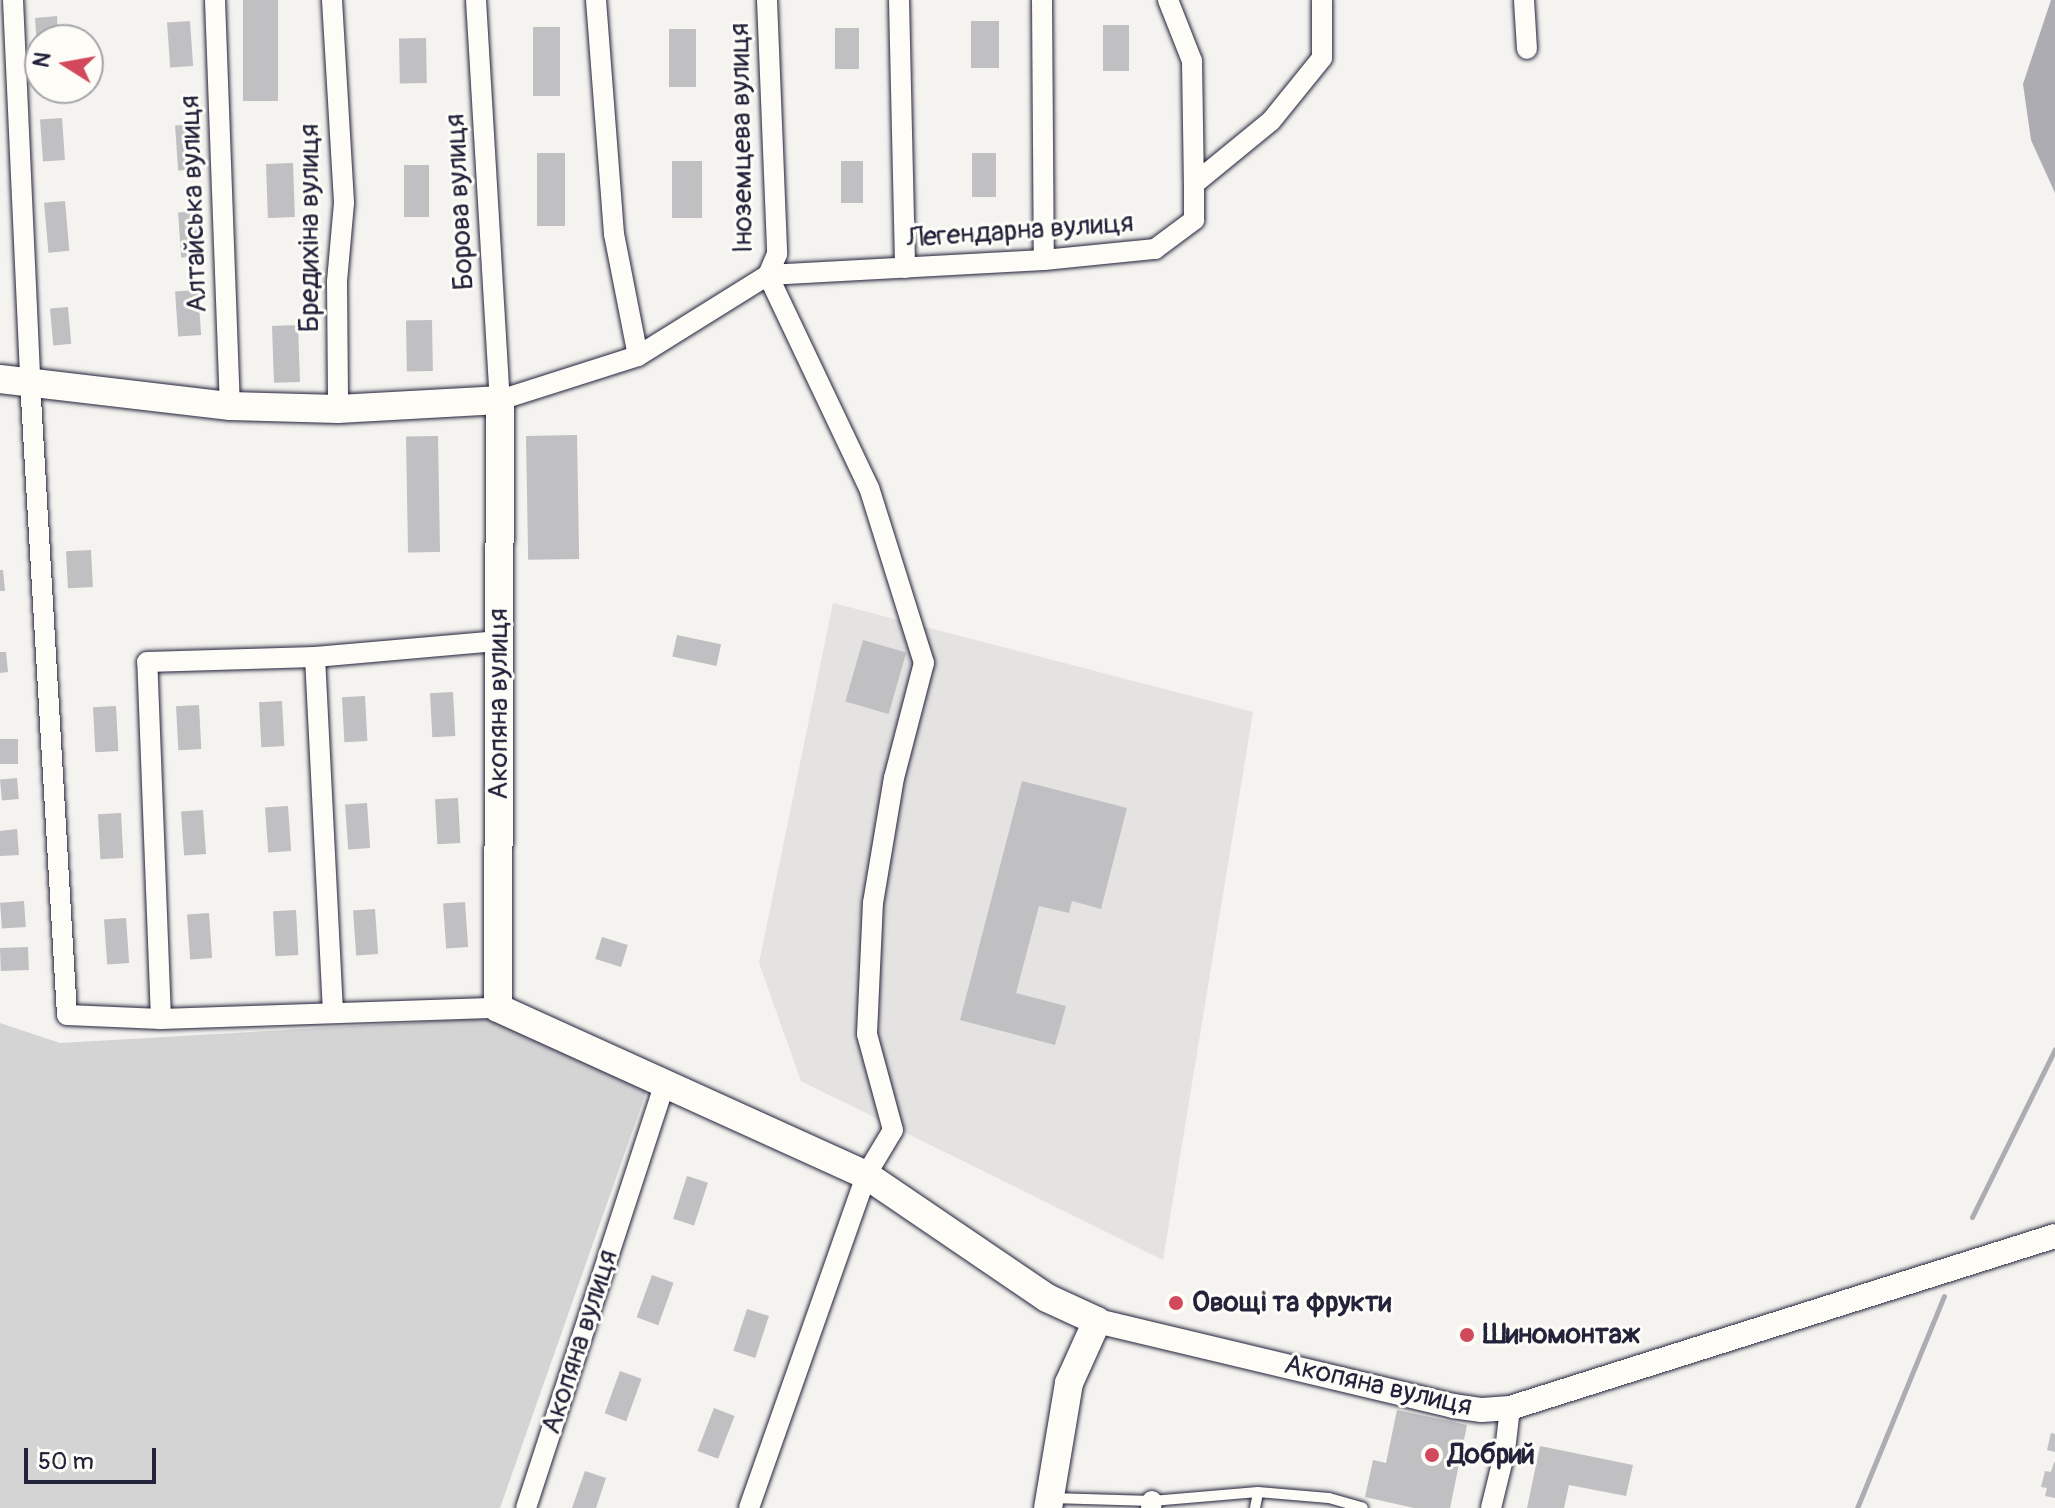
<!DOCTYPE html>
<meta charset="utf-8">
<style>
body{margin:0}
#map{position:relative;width:2055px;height:1508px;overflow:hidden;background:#f4f3ef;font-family:Pangolin,sans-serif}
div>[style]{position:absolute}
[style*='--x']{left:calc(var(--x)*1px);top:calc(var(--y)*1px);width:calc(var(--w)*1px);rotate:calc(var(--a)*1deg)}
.built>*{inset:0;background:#e4e3e2}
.green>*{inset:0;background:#d5d4d5}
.water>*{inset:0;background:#acacb2}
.stream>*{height:5px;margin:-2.5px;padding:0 2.5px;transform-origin:2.5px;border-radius:2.5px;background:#acacb2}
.building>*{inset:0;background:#c0bfc2;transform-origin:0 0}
.roads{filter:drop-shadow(0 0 2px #22223b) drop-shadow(0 0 2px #22223b)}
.service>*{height:10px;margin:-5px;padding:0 5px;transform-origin:5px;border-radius:5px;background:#fdfcf7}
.minor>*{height:20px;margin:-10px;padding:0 10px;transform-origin:10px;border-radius:10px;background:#fdfcf7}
.tertiary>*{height:24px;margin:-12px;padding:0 12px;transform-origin:12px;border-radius:12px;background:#fdfcf7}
.secondary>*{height:28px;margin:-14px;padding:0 14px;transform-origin:14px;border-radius:14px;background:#fdfcf7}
.dots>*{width:22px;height:22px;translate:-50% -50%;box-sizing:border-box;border:4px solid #fdfcf7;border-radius:50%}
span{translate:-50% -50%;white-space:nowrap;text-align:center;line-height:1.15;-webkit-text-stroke:6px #fdfcf7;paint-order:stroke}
.street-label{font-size:28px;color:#22223b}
.poi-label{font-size:28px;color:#22223b;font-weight:700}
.left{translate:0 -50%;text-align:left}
.north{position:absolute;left:24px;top:24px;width:80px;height:80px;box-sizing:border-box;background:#fdfcf7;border:2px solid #a5a5ac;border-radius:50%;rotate:281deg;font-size:22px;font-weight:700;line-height:32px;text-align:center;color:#22223b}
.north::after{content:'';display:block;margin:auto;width:28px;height:36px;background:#d1495b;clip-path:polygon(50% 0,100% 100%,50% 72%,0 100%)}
.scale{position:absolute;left:24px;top:1448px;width:132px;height:36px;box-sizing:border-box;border:4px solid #22223b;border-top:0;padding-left:10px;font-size:24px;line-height:28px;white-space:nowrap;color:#22223b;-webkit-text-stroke:6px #fdfcf7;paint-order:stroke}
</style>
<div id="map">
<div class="built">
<i style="clip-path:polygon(833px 603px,1253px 712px,1163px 1260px,801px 1081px,759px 963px)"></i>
</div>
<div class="green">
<i style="clip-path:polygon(491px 1018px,648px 1087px,500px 1508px,0 1508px,0 1023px,60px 1043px)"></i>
</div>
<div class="water">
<i style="clip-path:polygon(2051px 0,2055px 0,2055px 193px,2031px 140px,2023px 84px)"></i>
</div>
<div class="stream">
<i style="--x:1972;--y:1217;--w:187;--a:-63.7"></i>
<i style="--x:1857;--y:1508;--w:229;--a:-67.7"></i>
</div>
<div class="building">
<i style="left:243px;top:0;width:35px;height:101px"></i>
<i style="clip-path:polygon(57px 16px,58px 40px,40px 40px,38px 60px,35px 18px)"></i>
<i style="left:190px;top:21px;width:45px;height:23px;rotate:86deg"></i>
<i style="left:971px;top:21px;width:28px;height:47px"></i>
<i style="left:1103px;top:25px;width:26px;height:46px"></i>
<i style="left:533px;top:27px;width:27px;height:69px"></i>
<i style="left:835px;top:28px;width:24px;height:41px"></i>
<i style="left:669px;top:29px;width:27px;height:58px"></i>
<i style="left:426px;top:38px;width:45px;height:27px;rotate:89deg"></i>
<i style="left:62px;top:118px;width:42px;height:22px;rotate:86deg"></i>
<i style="left:198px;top:124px;width:45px;height:23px;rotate:86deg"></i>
<i style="left:537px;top:153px;width:28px;height:73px"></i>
<i style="left:972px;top:153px;width:24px;height:44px"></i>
<i style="left:672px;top:161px;width:30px;height:57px"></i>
<i style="left:841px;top:161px;width:22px;height:42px"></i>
<i style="left:293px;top:163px;width:54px;height:27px;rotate:88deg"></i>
<i style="left:404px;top:165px;width:25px;height:52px"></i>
<i style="left:65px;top:201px;width:50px;height:21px;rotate:85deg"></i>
<i style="left:201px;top:211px;width:45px;height:23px;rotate:86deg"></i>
<i style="left:198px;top:290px;width:45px;height:23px;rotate:86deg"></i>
<i style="left:68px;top:307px;width:37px;height:18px;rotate:85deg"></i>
<i style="left:432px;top:320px;width:51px;height:26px;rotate:89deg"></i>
<i style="left:298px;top:325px;width:57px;height:26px;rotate:88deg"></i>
<i style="left:577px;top:435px;width:124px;height:51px;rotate:89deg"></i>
<i style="left:438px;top:436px;width:116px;height:32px;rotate:89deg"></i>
<i style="left:91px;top:550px;width:37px;height:25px;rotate:87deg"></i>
<i style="clip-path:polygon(0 570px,3px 570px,5px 591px,0 591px)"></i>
<i style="left:677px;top:635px;width:45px;height:22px;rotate:12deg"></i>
<i style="left:863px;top:640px;width:45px;height:64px;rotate:16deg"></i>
<i style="clip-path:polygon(0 652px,6px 652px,8px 672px,0 673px)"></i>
<i style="left:453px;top:692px;width:44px;height:23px;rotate:87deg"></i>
<i style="left:365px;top:696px;width:45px;height:23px;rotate:87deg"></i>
<i style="left:282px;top:701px;width:45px;height:23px;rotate:87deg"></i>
<i style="left:199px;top:705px;width:44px;height:23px;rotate:87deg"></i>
<i style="left:116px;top:706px;width:45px;height:23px;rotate:87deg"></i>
<i style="left:0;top:739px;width:18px;height:25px"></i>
<i style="left:17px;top:778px;width:21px;height:17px;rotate:85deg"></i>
<i style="clip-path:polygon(1022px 781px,1127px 808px,1101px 909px,1072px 901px,1069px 913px,1039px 906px,1016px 993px,1066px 1006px,1055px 1045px,960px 1020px)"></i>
<i style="left:458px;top:798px;width:45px;height:23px;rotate:87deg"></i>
<i style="left:367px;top:803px;width:45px;height:22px;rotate:86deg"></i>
<i style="left:288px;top:806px;width:45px;height:23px;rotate:86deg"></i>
<i style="left:203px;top:810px;width:44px;height:22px;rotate:86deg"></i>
<i style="left:121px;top:813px;width:45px;height:23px;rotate:87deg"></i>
<i style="clip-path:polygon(17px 829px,19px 855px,0 856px,0 831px)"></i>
<i style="left:24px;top:901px;width:26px;height:24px;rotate:86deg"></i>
<i style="left:465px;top:902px;width:45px;height:22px;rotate:86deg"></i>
<i style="left:375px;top:909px;width:45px;height:22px;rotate:86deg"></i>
<i style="left:296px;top:910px;width:45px;height:23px;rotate:87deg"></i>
<i style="left:209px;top:913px;width:45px;height:22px;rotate:86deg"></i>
<i style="left:126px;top:918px;width:45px;height:22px;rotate:86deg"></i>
<i style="left:602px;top:937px;width:27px;height:23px;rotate:17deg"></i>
<i style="left:28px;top:947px;width:23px;height:28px;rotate:88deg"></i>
<i style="left:687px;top:1176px;width:22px;height:45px;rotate:18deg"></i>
<i style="left:652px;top:1275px;width:23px;height:45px;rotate:20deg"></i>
<i style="left:747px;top:1309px;width:23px;height:44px;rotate:18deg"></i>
<i style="left:620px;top:1371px;width:23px;height:45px;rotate:20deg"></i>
<i style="left:714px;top:1408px;width:22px;height:46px;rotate:21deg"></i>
<i style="clip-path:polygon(1397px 1410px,1467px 1425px,1450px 1508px,1414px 1508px,1365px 1497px,1373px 1460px,1386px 1463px)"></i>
<i style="clip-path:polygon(2051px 1433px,2055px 1434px,2055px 1452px,2047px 1450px)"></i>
<i style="clip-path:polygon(1540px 1446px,1633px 1465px,1626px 1496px,1569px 1485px,1564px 1508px,1527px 1508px)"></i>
<i style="clip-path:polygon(2054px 1462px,2055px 1462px,2055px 1498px,2045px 1496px,2047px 1488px,2041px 1487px,2045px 1471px,2051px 1472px)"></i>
<i style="clip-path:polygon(585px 1471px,606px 1478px,596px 1508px,572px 1508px)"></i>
</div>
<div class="roads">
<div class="service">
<i style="--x:1051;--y:1498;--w:101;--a:1.7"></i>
<i style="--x:1152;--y:1501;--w:106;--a:-4.9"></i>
<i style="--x:1258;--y:1492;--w:71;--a:4.8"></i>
<i style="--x:1329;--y:1498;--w:35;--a:16"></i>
<i style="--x:1255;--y:1508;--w:16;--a:-79"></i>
</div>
<div class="minor">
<i style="--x:13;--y:0;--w:381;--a:87.4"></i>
<i style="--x:30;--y:381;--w:635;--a:86.66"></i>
<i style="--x:67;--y:1015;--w:94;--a:2.4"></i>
<i style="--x:161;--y:1019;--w:337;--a:-1.9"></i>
<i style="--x:215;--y:0;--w:406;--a:87.9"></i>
<i style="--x:332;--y:0;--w:203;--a:86.6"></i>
<i style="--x:344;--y:203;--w:79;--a:95.1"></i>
<i style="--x:337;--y:282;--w:127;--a:89.5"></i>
<i style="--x:476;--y:0;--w:401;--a:86.6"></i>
<i style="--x:500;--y:400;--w:145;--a:-17.7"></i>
<i style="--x:638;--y:356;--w:153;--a:-31.9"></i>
<i style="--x:596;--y:0;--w:235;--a:85.6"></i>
<i style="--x:614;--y:234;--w:124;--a:78.9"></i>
<i style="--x:767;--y:0;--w:254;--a:87.7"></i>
<i style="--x:777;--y:254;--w:23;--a:113"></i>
<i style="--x:899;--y:0;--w:268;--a:88.7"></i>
<i style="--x:1042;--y:0;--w:260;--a:89.6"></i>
<i style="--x:1168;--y:0;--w:66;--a:68.5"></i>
<i style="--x:1192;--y:61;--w:123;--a:89.1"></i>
<i style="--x:1524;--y:0;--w:49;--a:86.5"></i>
<i style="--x:768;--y:275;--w:276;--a:-3.1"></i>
<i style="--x:1044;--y:260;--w:112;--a:-5.7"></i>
<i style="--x:1155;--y:249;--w:49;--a:-36.6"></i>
<i style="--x:1194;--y:220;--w:36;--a:-90"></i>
<i style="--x:1194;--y:184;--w:99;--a:-39.3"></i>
<i style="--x:1271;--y:121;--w:81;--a:-51"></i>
<i style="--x:1322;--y:58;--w:58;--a:-90"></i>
<i style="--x:315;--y:657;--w:356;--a:87.1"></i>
<i style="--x:161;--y:1019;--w:357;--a:-92.2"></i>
<i style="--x:147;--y:662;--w:168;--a:-1.7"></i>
<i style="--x:315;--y:657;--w:185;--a:-5"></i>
<i style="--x:526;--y:1508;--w:444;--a:-71.9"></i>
<i style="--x:749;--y:1508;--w:353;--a:-70.6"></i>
<i style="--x:866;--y:1175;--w:52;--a:-59"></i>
<i style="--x:893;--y:1130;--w:99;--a:-105.2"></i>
<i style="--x:867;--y:1034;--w:131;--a:-87.4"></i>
<i style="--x:873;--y:903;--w:127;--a:-80.5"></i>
<i style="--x:894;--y:778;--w:119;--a:-75.4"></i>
<i style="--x:924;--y:663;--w:183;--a:-107.4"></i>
<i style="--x:869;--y:488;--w:236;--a:-115.4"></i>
<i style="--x:1151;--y:1508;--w:7;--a:-82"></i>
<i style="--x:1491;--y:1508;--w:59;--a:-76.2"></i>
<i style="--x:1505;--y:1451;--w:43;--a:-83.4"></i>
</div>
<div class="tertiary">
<i style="--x:1097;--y:1321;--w:366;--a:13.4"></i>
<i style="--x:1453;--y:1406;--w:29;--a:8"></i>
<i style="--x:1482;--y:1410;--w:28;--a:-4"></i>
<i style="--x:1510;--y:1408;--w:571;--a:-17.52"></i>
</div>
<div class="secondary">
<i style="--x:0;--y:379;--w:232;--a:6.7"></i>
<i style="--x:230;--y:406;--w:108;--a:1.6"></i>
<i style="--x:338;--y:409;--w:162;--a:-3.2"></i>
<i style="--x:500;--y:400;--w:608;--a:90.19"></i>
<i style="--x:498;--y:1008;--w:404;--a:24.4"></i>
<i style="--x:866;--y:1175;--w:219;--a:34.2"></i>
<i style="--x:1047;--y:1298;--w:55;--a:24.7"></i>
<i style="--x:1097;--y:1321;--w:68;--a:114.3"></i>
<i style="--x:1069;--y:1383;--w:127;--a:99.5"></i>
</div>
</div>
<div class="dots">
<i style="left:1176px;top:1303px;background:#d1495b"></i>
<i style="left:1467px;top:1335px;background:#d1495b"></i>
<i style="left:1432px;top:1455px;background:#d1495b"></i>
</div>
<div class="street-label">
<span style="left:742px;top:138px;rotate:-91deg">Іноземцева вулиця</span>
<span style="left:460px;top:202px;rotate:-93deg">Борова вулиця</span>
<span style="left:194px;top:204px;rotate:-92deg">Алтайська вулиця</span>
<span style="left:310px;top:228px;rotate:-90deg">Бредихіна вулиця</span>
<span style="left:1020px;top:231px;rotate:-4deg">Легендарна вулиця</span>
<span style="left:499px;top:704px;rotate:-90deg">Акопяна вулиця</span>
<span style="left:580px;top:1342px;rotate:-72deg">Акопяна вулиця</span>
<span style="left:1378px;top:1386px;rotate:13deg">Акопяна вулиця</span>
</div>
<div class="poi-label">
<span class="left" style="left:1192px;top:1303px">Овощі та фрукти</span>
<span class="left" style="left:1483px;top:1335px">Шиномонтаж</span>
<span class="left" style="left:1448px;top:1455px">Добрий</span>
</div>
<div class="north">N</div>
<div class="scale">50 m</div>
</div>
